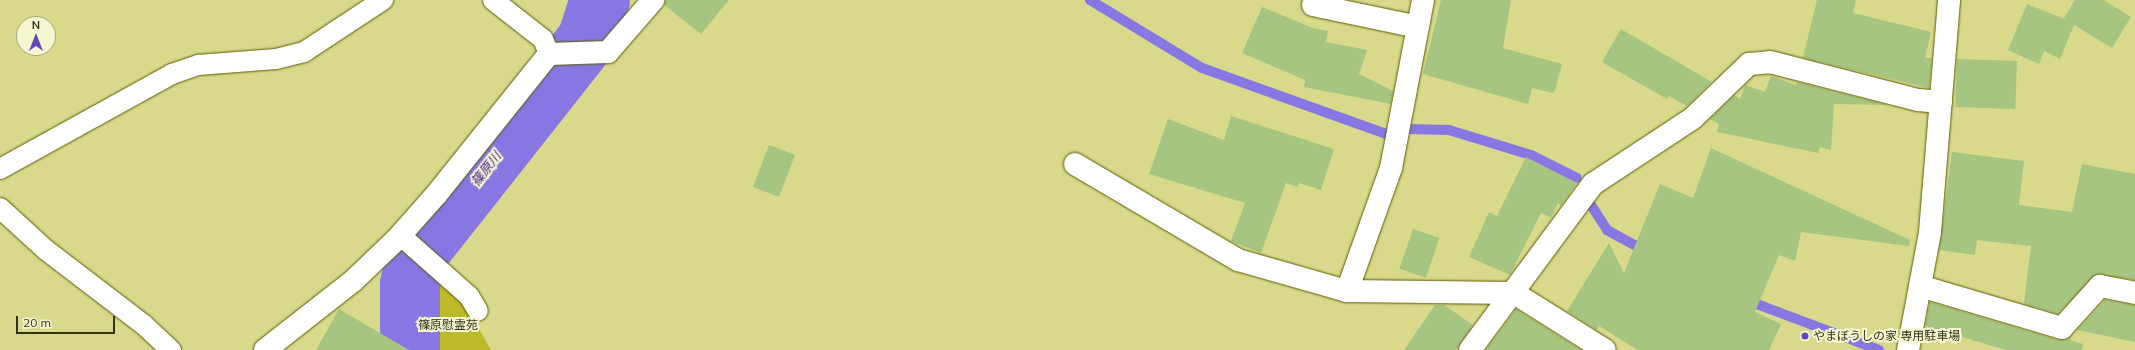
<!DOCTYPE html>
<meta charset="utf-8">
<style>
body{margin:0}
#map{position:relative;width:2135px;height:350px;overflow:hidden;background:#d8d98b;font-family:Mulish,"Noto Sans JP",sans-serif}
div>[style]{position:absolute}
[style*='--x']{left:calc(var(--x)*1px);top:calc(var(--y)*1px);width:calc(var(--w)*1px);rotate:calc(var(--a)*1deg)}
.green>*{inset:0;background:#bdbb2b}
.stream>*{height:10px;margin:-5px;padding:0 5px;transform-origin:5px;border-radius:5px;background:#8877e3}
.river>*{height:60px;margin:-30px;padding:0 30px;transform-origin:30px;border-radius:30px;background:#8877e3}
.building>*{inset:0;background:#a6c580;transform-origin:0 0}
.roads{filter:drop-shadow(0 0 1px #5e5c02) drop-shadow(0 0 1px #5e5c02)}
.lane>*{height:20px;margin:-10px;padding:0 10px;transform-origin:10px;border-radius:10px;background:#fff}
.street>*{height:22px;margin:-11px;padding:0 11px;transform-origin:11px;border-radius:11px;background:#fff}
.dots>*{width:11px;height:11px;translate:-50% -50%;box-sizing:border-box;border:2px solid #f6f7d1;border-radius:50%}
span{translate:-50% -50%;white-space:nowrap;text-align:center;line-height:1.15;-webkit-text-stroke:4px #f6f7d1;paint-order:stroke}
.park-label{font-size:12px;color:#36361f}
.poi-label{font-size:12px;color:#323212}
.left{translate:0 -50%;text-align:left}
.water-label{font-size:13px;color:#411396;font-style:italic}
.north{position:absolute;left:16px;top:16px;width:40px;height:40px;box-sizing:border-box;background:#f6f7d1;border:1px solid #a8a885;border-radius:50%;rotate:0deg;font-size:11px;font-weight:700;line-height:16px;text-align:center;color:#323212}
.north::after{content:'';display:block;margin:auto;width:14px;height:18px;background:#6247bf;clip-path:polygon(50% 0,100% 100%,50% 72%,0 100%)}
.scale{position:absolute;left:16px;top:316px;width:99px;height:18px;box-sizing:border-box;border:2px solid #323212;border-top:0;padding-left:5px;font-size:12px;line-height:14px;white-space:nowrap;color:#323212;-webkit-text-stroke:3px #f6f7d1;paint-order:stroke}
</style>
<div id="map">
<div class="green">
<i style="clip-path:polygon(423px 265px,463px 301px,491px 350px,423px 350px)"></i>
</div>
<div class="stream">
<i style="--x:1090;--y:0;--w:131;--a:31.3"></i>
<i style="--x:1202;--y:68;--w:195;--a:19.7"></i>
<i style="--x:1407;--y:129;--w:42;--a:1.4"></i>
<i style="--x:1449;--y:130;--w:86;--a:17"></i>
<i style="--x:1531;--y:155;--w:51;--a:26.6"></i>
<i style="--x:1591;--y:205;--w:30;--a:57"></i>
<i style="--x:1607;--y:230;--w:46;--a:28.8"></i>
<i style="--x:1746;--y:300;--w:142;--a:20.6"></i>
</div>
<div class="river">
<i style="--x:410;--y:350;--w:66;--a:-90"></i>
<i style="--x:410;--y:284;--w:30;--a:-76"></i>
<i style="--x:417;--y:255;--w:274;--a:-51.7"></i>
<i style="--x:587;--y:40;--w:42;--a:-72"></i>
</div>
<div class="building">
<i style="clip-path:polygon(665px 0,729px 0,701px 34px,664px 5px)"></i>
<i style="clip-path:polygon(1441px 0,1511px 0,1503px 48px,1562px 64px,1554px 93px,1532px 88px,1528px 104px,1423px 74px)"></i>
<i style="clip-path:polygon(1817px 0,1856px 0,1853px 13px,1931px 32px,1925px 58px,1932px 58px,1929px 88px,1803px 58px)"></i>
<i style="clip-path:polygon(2075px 0,2104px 0,2131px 17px,2112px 48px,2074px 25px,2060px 59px,2044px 51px,2039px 64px,2008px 50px,2027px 4px,2067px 20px,2064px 18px)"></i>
<i style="clip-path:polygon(1262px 7px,1313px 28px,1328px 31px,1326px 42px,1367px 50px,1359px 74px,1393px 91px,1391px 104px,1304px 87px,1305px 80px,1242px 53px)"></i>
<i style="clip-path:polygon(1621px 29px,1712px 82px,1687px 106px,1669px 96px,1667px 99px,1602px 62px)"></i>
<i style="left:1957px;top:59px;width:60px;height:48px;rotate:2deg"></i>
<i style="clip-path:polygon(1771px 76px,1796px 85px,1797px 82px,1888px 105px,1834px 104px,1831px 150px,1820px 147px,1818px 153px,1717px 132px,1719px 124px,1710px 119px,1734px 95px,1740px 99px,1745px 85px,1765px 92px)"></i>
<i style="clip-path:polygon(1231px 116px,1334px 149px,1321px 190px,1299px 183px,1298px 187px,1286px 183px,1261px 253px,1231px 241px,1245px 203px,1149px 174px,1168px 119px,1224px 140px)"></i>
<i style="left:769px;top:145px;width:28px;height:45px;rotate:21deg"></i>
<i style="clip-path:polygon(1711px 148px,1910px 240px,1909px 246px,1801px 232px,1795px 261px,1779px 255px,1755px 312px,1781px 324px,1769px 350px,1638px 350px,1599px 326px,1597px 330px,1567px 311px,1609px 243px,1624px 273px,1660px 184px,1693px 198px)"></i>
<i style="clip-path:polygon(1952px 152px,2024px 161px,2019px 205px,2072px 212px,2082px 164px,2135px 174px,2135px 280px,2096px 274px,2058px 314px,2024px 304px,2031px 246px,1977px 240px,1975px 255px,1939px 250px)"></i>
<i style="clip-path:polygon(1526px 157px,1577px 183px,1561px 206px,1558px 203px,1551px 218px,1541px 213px,1510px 275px,1469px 257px,1489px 212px,1497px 216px)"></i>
<i style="left:1413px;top:229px;width:28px;height:42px;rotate:19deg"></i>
<i style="clip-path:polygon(2105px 300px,2135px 305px,2135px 342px,2077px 330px)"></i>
<i style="clip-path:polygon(1930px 302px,2058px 340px,2072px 336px,2070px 340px,2083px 344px,2082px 350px,2006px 350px,1925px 326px)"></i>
<i style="clip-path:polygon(1435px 305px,1444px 305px,1473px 325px,1456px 350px,1404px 350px)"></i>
<i style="clip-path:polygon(339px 309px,409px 350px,316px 350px)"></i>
<i style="clip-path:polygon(1516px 309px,1581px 350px,1486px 350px)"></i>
</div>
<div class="roads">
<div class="lane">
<i style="--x:493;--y:0;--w:63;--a:38"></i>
<i style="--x:543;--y:39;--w:16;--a:68"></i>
<i style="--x:0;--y:169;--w:196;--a:-28.9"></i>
<i style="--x:172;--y:74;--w:28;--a:-19"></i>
<i style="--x:198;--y:65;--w:78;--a:-4.4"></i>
<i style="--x:276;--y:59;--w:29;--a:-14"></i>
<i style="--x:304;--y:52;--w:95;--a:-33.4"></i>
<i style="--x:0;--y:208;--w:62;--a:42.4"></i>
<i style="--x:46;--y:250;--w:123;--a:37.4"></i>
<i style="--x:144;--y:325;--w:37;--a:43"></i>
<i style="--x:400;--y:235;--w:92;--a:41.5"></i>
<i style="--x:469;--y:296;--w:17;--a:59"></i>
</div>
<div class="street">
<i style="--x:1313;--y:5;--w:107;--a:11.8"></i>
<i style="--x:1075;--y:164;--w:189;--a:30.5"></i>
<i style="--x:1238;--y:260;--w:113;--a:15.9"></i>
<i style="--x:1347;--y:291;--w:167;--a:0.7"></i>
<i style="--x:1514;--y:293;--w:107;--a:32.1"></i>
<i style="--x:1920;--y:286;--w:148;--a:16.5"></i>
<i style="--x:2062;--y:328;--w:57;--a:-47.9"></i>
<i style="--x:2100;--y:286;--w:36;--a:11"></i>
<i style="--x:1347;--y:291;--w:131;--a:-70.3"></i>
<i style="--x:1391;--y:168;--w:171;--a:-79.2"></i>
<i style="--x:265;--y:350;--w:112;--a:-38.1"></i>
<i style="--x:353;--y:281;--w:59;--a:-43.6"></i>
<i style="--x:396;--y:240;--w:60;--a:-48.4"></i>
<i style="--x:436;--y:195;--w:181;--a:-51.3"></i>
<i style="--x:549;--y:54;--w:59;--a:-1.9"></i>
<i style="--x:608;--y:52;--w:69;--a:-49.1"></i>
<i style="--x:1470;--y:350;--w:207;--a:-53.5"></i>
<i style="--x:1593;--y:184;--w:120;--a:-33.4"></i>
<i style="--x:1693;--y:118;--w:78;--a:-44"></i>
<i style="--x:1749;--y:64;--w:21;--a:-5"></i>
<i style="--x:1770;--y:62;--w:153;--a:14.4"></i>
<i style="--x:1918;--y:100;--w:23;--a:5"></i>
<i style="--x:1908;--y:350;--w:120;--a:-79.4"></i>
<i style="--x:1930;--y:232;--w:233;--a:-85.3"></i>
</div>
</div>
<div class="dots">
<i style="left:1805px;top:336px;background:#6247bf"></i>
</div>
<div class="park-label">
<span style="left:448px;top:325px">篠原慰霊苑</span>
</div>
<div class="poi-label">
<span class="left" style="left:1813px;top:336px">やまぼうしの家 専用駐車場</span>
</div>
<div class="water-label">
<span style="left:486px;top:169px;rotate:-52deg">篠原川</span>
</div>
<div class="north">N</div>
<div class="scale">20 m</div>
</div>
